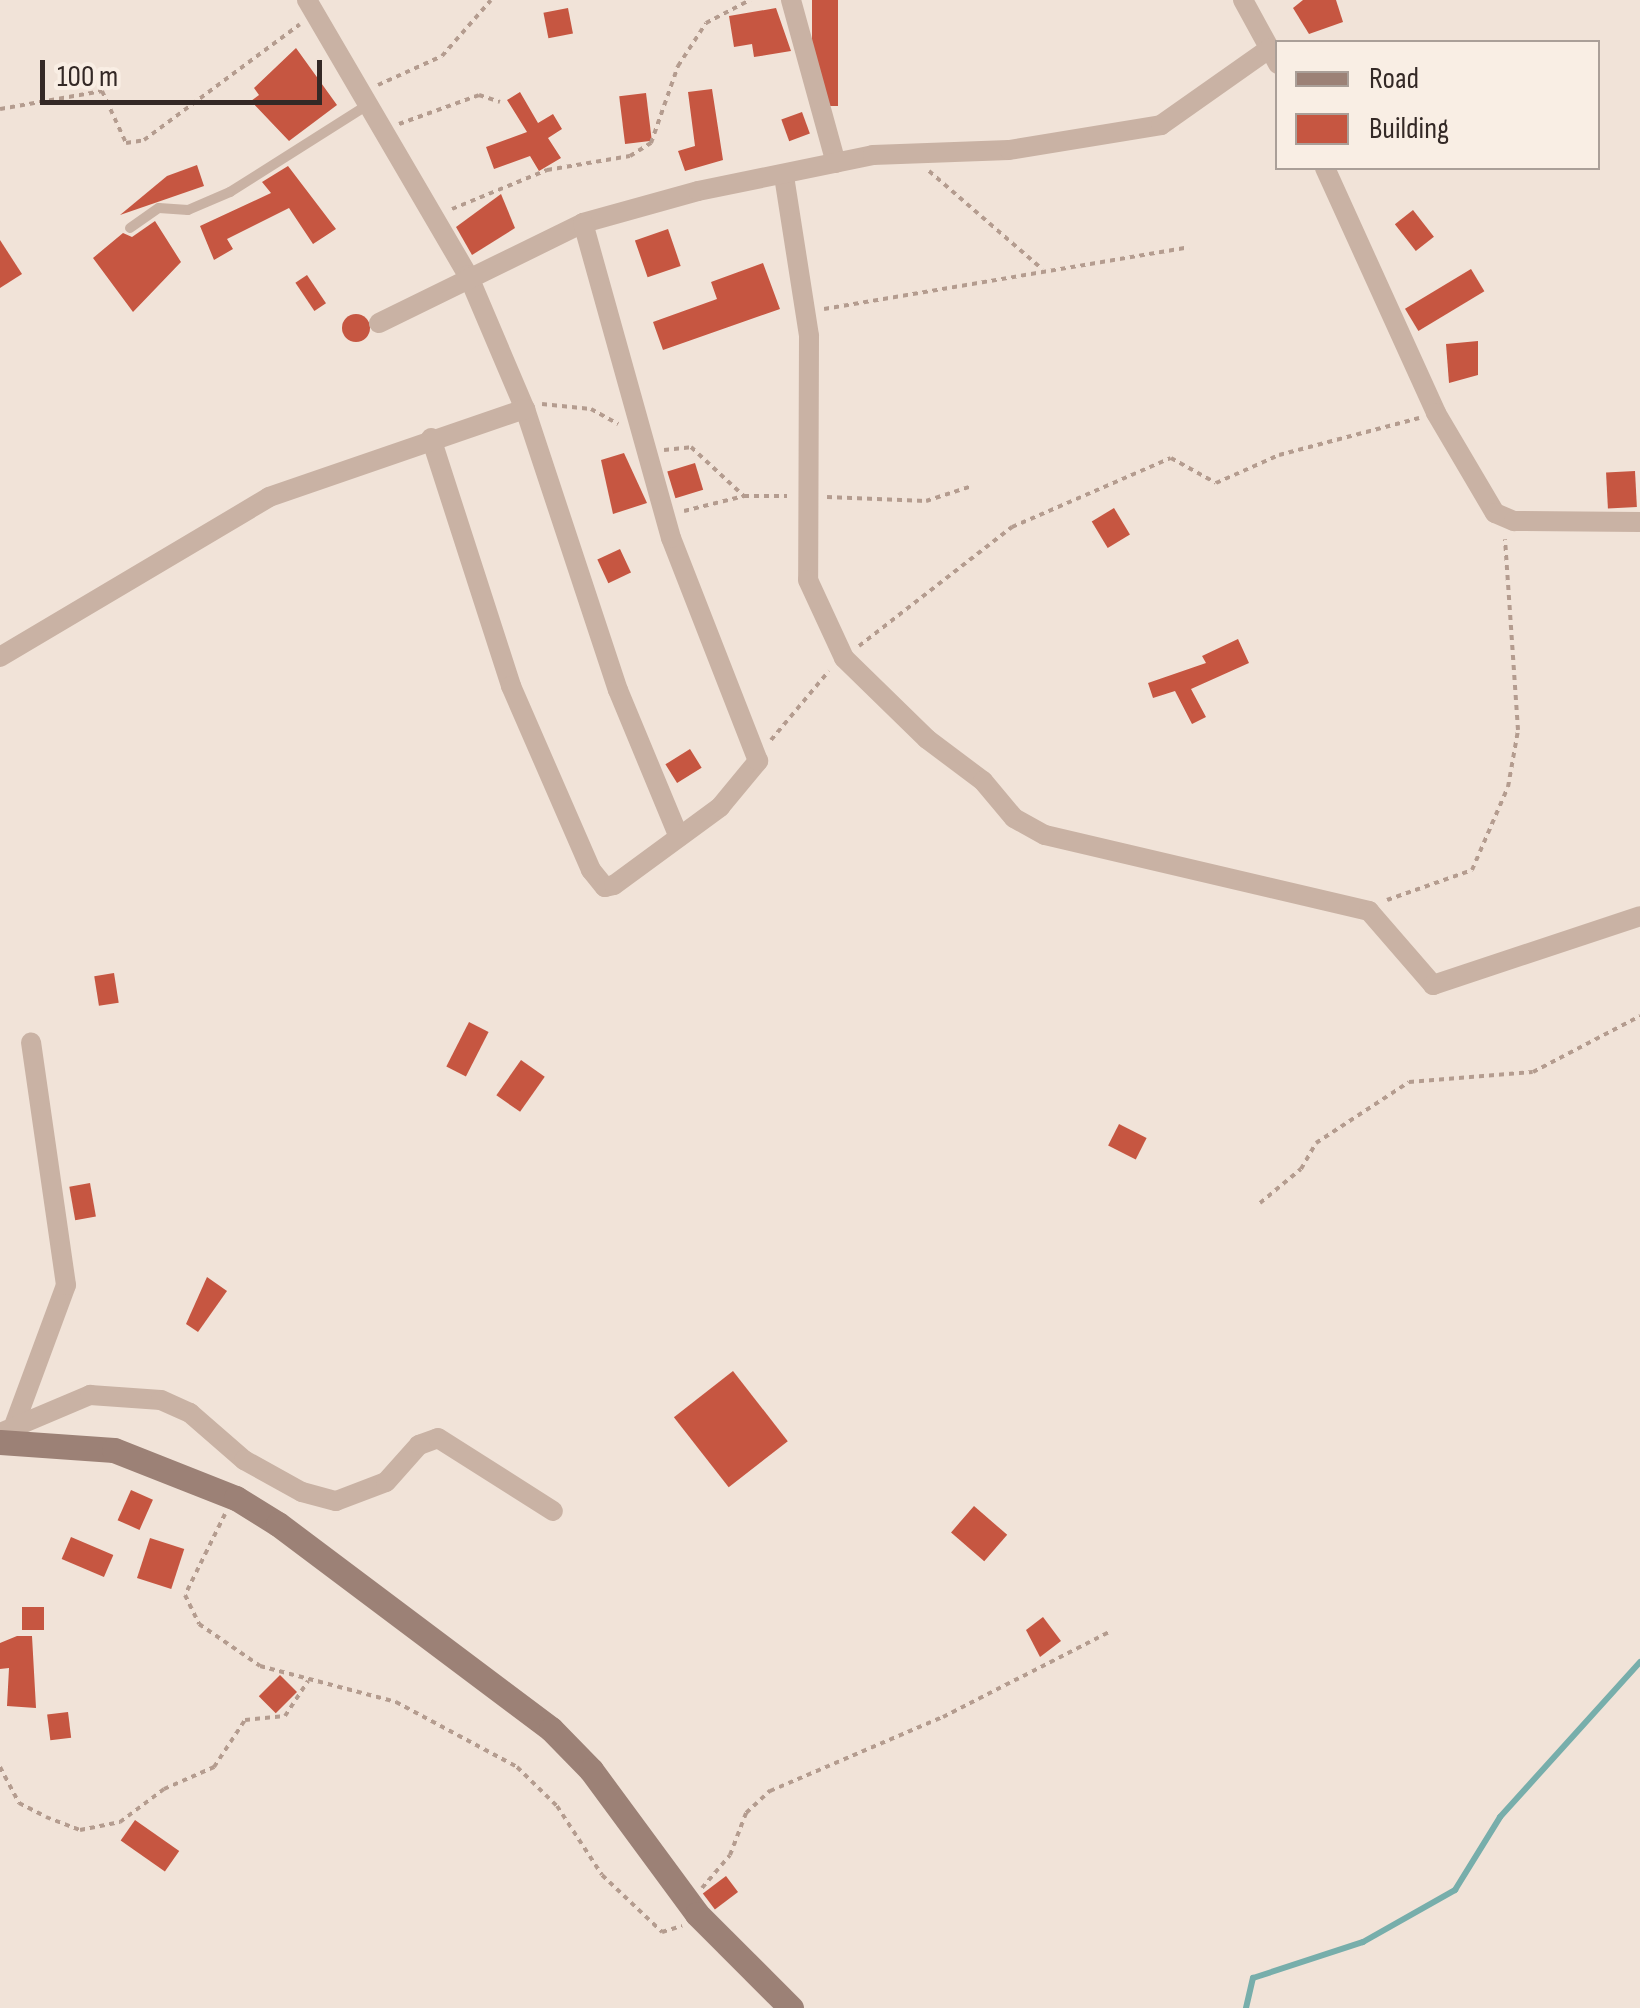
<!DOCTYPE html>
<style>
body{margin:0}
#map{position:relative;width:1640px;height:2008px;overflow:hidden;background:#f1e3d8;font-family:"Sofia Sans Condensed",sans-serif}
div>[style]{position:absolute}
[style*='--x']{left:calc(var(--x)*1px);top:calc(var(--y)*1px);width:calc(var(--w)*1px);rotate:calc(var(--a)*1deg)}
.stream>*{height:6px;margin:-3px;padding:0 3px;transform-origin:3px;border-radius:3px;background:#77aeab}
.building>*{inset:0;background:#c65641;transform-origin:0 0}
.round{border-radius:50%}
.path>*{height:4px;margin-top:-2px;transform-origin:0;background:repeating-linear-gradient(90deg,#b49c8f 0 5px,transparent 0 10px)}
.lane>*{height:10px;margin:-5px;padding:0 5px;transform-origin:5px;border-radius:5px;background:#c9b2a4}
.street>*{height:20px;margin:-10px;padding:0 10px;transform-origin:10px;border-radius:10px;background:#c9b2a4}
.secondary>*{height:25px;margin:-12.5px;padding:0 12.5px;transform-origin:12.5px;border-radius:12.5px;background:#9c8176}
span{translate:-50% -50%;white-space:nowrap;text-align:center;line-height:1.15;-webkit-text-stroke:8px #f9eee4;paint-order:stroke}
.legend{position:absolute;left:1275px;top:40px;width:325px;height:130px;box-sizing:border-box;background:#f9eee4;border:2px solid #aa9f98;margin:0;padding:12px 18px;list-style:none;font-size:30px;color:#342926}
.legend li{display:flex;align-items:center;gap:20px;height:50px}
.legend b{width:50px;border:2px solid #aa9f98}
.scale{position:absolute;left:40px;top:60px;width:282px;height:45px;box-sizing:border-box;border:5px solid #342926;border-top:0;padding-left:12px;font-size:30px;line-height:35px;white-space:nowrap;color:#342926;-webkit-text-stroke:8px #f9eee4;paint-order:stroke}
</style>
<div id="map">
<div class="stream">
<i style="--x:1246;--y:2008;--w:31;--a:-77"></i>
<i style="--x:1253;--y:1978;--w:116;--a:-18.1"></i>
<i style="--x:1363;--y:1942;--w:106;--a:-29.5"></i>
<i style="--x:1455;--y:1890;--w:86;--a:-58.3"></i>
<i style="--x:1500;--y:1817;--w:209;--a:-47.9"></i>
</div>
<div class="building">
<i style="left:812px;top:0;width:26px;height:106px"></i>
<i style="clip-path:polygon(1303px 0,1336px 0,1343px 22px,1309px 34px,1293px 8px)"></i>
<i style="left:568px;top:8px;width:26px;height:25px;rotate:79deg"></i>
<i style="clip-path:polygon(776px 8px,791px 51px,754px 57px,752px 44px,734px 47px,729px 16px)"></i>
<i style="clip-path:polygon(296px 48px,337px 105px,289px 141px,251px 101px,259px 95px,254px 88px)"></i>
<i style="clip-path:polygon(712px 89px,723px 160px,685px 171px,678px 151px,695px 146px,688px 92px)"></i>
<i style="clip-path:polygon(520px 92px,538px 123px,553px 114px,562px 129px,548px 138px,561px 158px,539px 171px,530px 156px,494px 169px,486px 147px,527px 132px,507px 100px)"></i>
<i style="left:646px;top:93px;width:48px;height:27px;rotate:83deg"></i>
<i style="left:802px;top:112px;width:23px;height:22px;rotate:70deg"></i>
<i style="clip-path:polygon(197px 165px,204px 186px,120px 215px,167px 176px)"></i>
<i style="clip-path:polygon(288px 166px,336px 229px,313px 244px,289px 208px,227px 239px,233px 249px,214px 260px,200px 226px,271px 193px,262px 182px)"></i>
<i style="clip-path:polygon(501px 194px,515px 228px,472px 255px,456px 227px)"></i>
<i style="left:1413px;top:210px;width:34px;height:23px;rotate:52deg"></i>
<i style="clip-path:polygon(155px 221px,181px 262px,133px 312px,93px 258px,123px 233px,132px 237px)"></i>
<i style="left:668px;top:229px;width:39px;height:35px;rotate:71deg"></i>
<i style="clip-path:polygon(0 240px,22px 274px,0 288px)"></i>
<i style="clip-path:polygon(763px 263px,780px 309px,663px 350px,653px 322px,717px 299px,711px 282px)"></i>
<i style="left:1471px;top:269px;width:26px;height:77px;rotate:59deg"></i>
<i style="left:307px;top:275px;width:34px;height:14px;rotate:56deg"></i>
<i class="round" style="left:342px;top:314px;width:28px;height:28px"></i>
<i style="clip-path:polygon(1478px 341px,1478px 375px,1449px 383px,1446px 344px)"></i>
<i style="clip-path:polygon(624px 453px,647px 503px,613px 514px,601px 460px)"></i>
<i style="left:695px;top:463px;width:28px;height:29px;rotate:73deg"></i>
<i style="left:1635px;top:471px;width:36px;height:29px;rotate:87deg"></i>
<i style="left:1114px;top:508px;width:31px;height:26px;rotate:59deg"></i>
<i style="left:620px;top:549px;width:26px;height:25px;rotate:65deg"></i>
<i style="clip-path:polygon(1238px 639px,1249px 663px,1191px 689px,1206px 717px,1192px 724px,1175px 691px,1153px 698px,1148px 683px,1206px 663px,1202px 656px)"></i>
<i style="left:690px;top:749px;width:22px;height:29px;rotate:58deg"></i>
<i style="left:114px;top:973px;width:30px;height:20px;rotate:81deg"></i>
<i style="left:469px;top:1022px;width:22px;height:50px;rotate:27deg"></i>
<i style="left:521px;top:1060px;width:29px;height:43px;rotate:35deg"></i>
<i style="left:1119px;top:1124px;width:31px;height:24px;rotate:27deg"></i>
<i style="left:90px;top:1183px;width:34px;height:21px;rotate:80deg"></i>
<i style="clip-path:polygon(207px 1277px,227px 1291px,198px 1332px,186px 1324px)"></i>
<i style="left:733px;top:1371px;width:89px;height:75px;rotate:52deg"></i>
<i style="left:131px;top:1490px;width:24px;height:33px;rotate:24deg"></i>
<i style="left:974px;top:1506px;width:44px;height:35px;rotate:41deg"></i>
<i style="left:71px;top:1537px;width:46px;height:24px;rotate:23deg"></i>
<i style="left:150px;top:1538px;width:36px;height:42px;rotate:18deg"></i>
<i style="left:22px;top:1607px;width:22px;height:23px"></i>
<i style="clip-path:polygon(1043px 1617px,1061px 1641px,1040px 1657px,1026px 1630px)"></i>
<i style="clip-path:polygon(17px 1636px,32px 1636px,36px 1708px,7px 1706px,9px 1668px,0 1669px,0 1643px)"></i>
<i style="left:280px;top:1675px;width:24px;height:30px;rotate:45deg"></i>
<i style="left:68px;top:1712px;width:26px;height:21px;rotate:83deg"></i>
<i style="left:135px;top:1820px;width:54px;height:25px;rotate:35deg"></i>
<i style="left:726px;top:1876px;width:20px;height:29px;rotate:53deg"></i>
</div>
<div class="path">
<i style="--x:378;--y:85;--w:70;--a:-24.4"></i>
<i style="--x:442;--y:56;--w:74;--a:-48.8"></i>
<i style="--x:0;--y:109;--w:104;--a:-10"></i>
<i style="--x:102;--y:91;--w:57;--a:65.2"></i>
<i style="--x:126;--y:143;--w:18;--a:-9"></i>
<i style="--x:144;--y:140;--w:194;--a:-36.6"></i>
<i style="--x:399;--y:124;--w:85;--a:-19.9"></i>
<i style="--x:479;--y:95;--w:22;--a:18"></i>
<i style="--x:929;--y:171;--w:150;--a:40.9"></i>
<i style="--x:452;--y:209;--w:103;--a:-22.3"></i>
<i style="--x:547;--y:170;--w:84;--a:-9.6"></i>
<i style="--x:630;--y:156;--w:25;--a:-32"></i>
<i style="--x:651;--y:143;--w:82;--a:-70.7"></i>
<i style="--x:678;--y:66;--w:51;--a:-56.9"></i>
<i style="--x:706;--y:23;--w:50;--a:-27.6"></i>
<i style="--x:824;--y:309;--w:370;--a:-9.6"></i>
<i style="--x:542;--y:404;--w:49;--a:5.8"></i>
<i style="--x:591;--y:409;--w:31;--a:29"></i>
<i style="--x:664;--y:450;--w:27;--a:-6"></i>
<i style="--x:691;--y:447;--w:72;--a:42.8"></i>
<i style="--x:827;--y:497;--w:99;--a:2.3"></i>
<i style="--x:926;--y:501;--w:48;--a:-18.1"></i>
<i style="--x:684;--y:511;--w:62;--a:-14"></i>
<i style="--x:744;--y:496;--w:43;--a:0"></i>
<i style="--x:859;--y:646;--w:194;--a:-37.9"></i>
<i style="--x:1012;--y:527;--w:173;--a:-23.5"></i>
<i style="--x:1171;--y:458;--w:51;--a:29.1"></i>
<i style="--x:1216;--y:483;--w:69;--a:-24"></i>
<i style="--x:1279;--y:455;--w:145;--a:-14.8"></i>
<i style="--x:771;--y:740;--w:90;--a:-50"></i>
<i style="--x:1387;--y:900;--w:90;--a:-19.4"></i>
<i style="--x:1472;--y:870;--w:90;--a:-66.6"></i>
<i style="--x:1508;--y:787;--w:58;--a:-80"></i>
<i style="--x:1518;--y:730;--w:191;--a:-93.9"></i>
<i style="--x:1260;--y:1203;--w:53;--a:-39.7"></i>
<i style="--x:1301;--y:1169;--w:30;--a:-60"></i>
<i style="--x:1316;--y:1143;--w:111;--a:-33.3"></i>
<i style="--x:1409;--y:1082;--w:124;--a:-4.6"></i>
<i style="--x:1533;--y:1072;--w:121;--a:-27.6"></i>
<i style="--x:225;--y:1514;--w:90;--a:116.3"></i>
<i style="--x:185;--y:1595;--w:32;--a:64"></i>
<i style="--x:199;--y:1624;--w:74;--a:34.5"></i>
<i style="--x:260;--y:1666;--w:141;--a:14.8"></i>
<i style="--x:396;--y:1702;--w:137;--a:28.2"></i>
<i style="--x:517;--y:1767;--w:56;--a:44.3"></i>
<i style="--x:557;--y:1806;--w:82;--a:56.9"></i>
<i style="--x:602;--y:1875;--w:83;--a:43.5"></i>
<i style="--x:662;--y:1932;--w:21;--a:-17"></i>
<i style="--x:0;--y:1767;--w:41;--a:62.2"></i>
<i style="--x:19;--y:1803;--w:30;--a:27"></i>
<i style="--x:46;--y:1817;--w:36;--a:21"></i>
<i style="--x:80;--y:1830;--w:41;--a:-11.3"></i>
<i style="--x:120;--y:1822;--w:55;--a:-36.9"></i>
<i style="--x:164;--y:1789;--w:55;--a:-23.7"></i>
<i style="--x:214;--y:1767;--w:56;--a:-56.6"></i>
<i style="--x:245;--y:1720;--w:40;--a:-5.7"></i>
<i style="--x:285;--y:1716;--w:42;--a:-56.7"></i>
<i style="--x:702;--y:1888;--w:43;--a:-49.7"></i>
<i style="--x:730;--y:1855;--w:45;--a:-69.1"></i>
<i style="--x:746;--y:1813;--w:33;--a:-43"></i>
<i style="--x:770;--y:1791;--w:188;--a:-23.2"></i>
<i style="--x:943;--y:1717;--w:186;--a:-27.1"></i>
</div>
<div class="lane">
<i style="--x:130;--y:228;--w:35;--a:-35"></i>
<i style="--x:159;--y:208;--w:29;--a:4"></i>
<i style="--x:188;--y:210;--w:46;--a:-23.2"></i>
<i style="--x:230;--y:192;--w:165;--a:-32.3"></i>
</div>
<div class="street">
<i style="--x:307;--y:0;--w:319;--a:59.7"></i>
<i style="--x:468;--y:275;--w:146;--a:67"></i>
<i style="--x:525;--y:409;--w:296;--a:71.7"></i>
<i style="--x:618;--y:690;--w:159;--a:67.5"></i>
<i style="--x:791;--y:0;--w:169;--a:74.6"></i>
<i style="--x:1243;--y:0;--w:73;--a:61.3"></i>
<i style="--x:1325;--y:168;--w:269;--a:65.6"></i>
<i style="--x:1436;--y:413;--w:116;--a:59.5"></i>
<i style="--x:1495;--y:513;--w:21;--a:23"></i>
<i style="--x:1514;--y:521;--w:126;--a:0.5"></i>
<i style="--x:784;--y:176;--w:162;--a:81.1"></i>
<i style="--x:809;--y:336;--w:244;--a:90.2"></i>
<i style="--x:808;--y:580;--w:86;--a:65.2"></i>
<i style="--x:844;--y:658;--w:116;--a:44.3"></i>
<i style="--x:927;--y:739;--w:70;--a:36.9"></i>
<i style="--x:983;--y:781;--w:48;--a:50"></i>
<i style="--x:1014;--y:818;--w:35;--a:29"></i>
<i style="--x:1045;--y:835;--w:333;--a:13.2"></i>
<i style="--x:1369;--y:911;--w:98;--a:49.1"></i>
<i style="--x:1433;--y:985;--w:218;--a:-18.4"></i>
<i style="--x:379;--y:323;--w:227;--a:-26.1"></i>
<i style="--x:583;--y:223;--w:119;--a:-15.5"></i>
<i style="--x:698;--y:191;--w:179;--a:-11.6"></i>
<i style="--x:873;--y:155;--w:136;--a:-2.1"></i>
<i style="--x:1009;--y:150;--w:154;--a:-9.3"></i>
<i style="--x:1161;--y:125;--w:133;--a:-35.2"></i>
<i style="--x:431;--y:438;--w:261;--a:72.1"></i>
<i style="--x:511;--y:686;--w:201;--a:66.5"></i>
<i style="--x:591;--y:870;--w:22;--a:51"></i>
<i style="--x:605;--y:887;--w:9;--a:-13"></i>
<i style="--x:614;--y:885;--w:132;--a:-36.3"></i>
<i style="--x:720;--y:807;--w:60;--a:-50.4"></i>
<i style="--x:758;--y:761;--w:239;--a:-111.3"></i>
<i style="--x:671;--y:538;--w:327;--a:-105.6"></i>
<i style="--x:0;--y:657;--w:313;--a:-30.7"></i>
<i style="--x:269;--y:497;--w:271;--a:-19"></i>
<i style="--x:15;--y:1423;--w:147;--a:-69.7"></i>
<i style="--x:66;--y:1285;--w:245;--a:-98.2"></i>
<i style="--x:0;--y:1433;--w:98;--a:-22.9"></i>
<i style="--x:90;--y:1395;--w:71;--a:4"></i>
<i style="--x:161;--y:1400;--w:32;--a:24"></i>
<i style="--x:190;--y:1413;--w:72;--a:41"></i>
<i style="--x:244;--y:1460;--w:66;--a:28.9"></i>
<i style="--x:302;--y:1492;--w:35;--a:15"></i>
<i style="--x:336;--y:1501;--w:53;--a:-20.8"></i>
<i style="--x:386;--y:1482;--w:50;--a:-48.3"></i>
<i style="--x:419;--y:1445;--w:20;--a:-20"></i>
<i style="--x:438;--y:1438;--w:136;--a:32.4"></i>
</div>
<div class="secondary">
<i style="--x:0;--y:1442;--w:114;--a:4"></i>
<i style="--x:114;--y:1450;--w:131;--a:21.5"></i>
<i style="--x:236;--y:1498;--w:49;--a:31.8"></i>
<i style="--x:278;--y:1524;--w:341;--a:36.9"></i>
<i style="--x:551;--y:1729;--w:57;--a:45.7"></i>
<i style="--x:591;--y:1770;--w:179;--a:53.6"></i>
<i style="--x:697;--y:1914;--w:133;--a:45"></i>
</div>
<ul class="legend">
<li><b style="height:12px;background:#9c8176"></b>Road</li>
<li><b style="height:28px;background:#c65641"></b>Building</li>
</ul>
<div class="scale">100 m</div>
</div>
